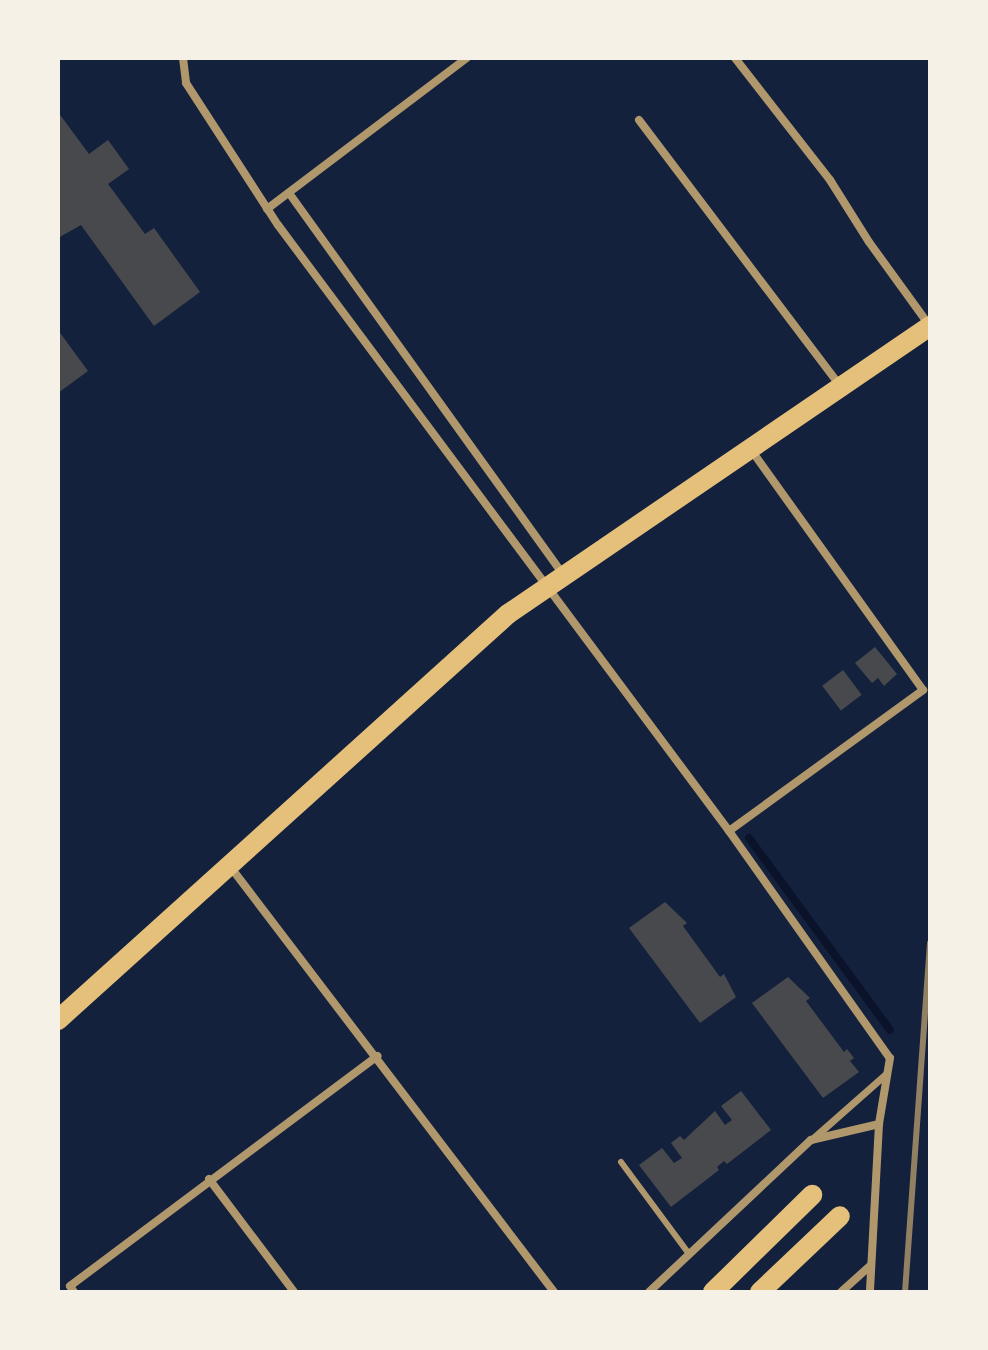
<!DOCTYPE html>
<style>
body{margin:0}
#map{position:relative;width:988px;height:1350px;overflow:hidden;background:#14213d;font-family:"Fira Sans Condensed",sans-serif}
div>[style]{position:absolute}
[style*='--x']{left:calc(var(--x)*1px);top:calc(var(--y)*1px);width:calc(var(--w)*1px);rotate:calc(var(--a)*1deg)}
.stream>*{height:8px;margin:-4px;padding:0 4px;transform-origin:4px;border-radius:4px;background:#0b132b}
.building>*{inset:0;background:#48494c;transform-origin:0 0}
.service>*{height:6px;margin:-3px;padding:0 3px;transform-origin:3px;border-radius:3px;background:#b1986c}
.pedestrian>*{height:7px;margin:-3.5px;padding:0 3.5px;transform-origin:3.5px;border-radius:3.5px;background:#b1986c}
.minor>*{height:8px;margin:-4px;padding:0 4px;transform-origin:4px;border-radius:4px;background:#b1986c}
.primary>*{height:20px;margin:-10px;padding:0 10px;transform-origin:10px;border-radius:10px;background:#e5c07b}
.rail>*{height:6px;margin:-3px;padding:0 3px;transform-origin:3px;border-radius:3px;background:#918062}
span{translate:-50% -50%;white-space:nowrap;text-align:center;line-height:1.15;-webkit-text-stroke:7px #f6f1e7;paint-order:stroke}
.frame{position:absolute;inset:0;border:60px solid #f6f1e7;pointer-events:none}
</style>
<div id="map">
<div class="stream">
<i style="--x:749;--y:838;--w:238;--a:53.7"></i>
</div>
<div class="building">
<i style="clip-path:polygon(58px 112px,89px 154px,108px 140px,129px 169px,108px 184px,145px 234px,154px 228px,200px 292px,154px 326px,81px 225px,58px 238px)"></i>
<i style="clip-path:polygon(58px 330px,88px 371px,58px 393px)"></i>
<i style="clip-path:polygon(875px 647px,897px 674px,884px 686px,878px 678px,872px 683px,855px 663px)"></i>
<i style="left:843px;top:670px;width:31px;height:26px;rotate:53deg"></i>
<i style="clip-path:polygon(665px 902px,687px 923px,683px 926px,720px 977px,724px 974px,736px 997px,700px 1023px,629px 928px)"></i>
<i style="clip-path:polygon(788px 977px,810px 998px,806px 1001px,844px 1052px,847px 1049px,854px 1058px,850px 1061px,859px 1072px,823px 1098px,752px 1003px)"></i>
<i style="clip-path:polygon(741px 1091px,771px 1130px,727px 1164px,724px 1161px,717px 1167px,719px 1170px,671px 1207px,639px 1165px,662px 1148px,674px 1163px,682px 1158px,671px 1143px,680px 1136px,684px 1140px,715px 1111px,725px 1125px,732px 1120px,721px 1106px)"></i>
</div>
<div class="service">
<i style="--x:621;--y:1162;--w:114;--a:53.5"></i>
</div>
<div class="pedestrian">
<i style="--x:811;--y:1140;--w:101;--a:-41.4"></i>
</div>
<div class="minor">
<i style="--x:183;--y:58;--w:25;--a:83"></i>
<i style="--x:186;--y:83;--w:169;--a:57.1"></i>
<i style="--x:278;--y:225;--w:755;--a:53.34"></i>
<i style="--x:729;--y:831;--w:278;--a:54.7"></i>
<i style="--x:890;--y:1058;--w:67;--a:99.5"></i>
<i style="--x:879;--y:1124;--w:168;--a:93.1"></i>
<i style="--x:735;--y:58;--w:155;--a:52.1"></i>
<i style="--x:830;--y:180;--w:73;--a:57.8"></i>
<i style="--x:869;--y:242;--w:102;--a:54.1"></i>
<i style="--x:639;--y:120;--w:335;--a:52.9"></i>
<i style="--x:289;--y:193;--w:469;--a:54.3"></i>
<i style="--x:267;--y:209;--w:251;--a:-37.1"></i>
<i style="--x:729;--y:831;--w:240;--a:-36"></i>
<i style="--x:923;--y:690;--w:295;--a:-125.6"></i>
<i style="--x:229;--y:865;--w:537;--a:52.72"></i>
<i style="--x:209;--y:1179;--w:141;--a:53"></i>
<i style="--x:74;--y:1292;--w:7;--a:-124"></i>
<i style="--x:70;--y:1286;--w:384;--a:-36.8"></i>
<i style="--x:649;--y:1292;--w:222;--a:-43.2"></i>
<i style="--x:811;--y:1140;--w:70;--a:-13.2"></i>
<i style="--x:841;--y:1292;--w:40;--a:-42"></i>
</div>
<div class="primary">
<i style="--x:58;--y:1020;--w:606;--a:-42.06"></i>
<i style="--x:508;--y:614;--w:511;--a:-34.31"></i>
<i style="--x:713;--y:1292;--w:139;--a:-44.4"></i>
<i style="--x:760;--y:1292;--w:110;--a:-43.5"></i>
</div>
<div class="rail">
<i style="--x:905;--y:1292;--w:350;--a:-85.9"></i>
</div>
<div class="frame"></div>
</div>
